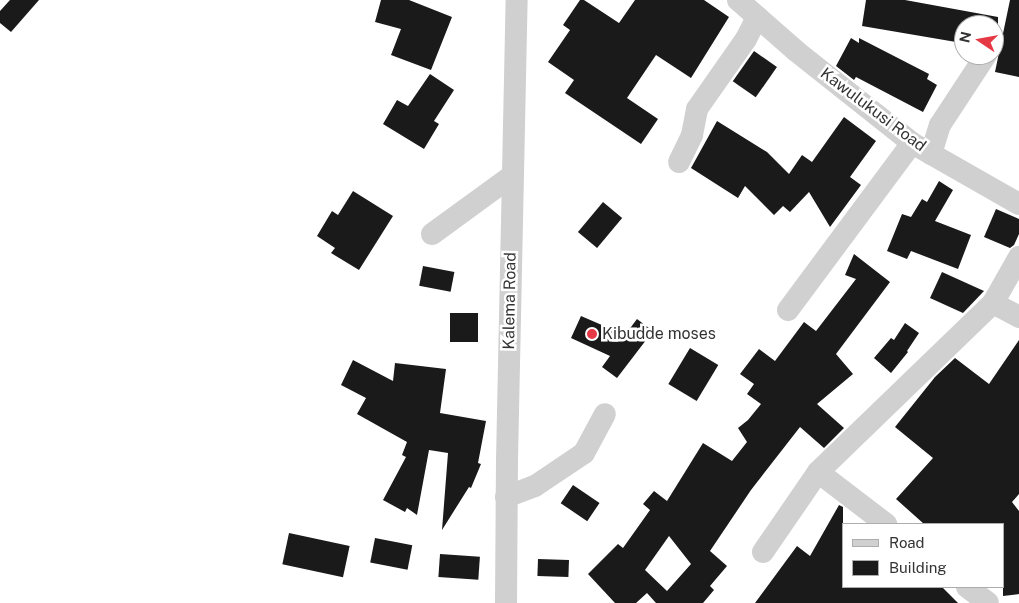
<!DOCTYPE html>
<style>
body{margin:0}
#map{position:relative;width:1019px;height:603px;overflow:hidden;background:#fff;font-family:"Public Sans",sans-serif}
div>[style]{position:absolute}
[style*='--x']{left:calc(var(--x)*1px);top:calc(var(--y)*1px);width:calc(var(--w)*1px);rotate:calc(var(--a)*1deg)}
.building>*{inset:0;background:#1a1a1a;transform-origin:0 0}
.minor>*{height:22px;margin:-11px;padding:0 11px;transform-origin:11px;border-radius:11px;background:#d0d0d0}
.dots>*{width:14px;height:14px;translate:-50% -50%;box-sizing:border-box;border:2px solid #fff;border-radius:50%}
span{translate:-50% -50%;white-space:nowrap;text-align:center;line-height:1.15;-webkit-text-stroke:5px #fff;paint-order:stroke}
.street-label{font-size:16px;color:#333}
.poi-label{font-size:16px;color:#333}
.left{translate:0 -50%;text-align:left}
.legend{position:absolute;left:842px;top:523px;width:162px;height:65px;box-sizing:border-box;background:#fff;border:1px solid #adadad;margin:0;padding:6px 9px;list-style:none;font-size:15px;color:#333}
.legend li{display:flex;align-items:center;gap:10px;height:25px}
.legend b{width:25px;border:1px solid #adadad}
.north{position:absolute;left:954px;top:15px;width:50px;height:50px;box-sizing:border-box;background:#fff;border:1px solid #adadad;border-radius:50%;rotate:282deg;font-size:14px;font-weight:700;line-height:20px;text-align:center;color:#333}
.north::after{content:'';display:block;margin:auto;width:18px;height:22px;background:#e63946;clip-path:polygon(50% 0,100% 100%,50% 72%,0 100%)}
</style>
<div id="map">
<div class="building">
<i style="clip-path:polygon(10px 0,39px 0,11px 32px,0 23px,0 11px)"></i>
<i style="clip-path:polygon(381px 0,409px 0,452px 17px,431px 70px,391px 55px,401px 29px,375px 22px)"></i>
<i style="clip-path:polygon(580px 0,584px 0,619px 23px,635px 0,704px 0,729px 17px,691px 78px,656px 55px,627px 98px,658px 119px,641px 144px,565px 93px,574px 80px,548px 62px,570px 30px,563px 25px)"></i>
<i style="clip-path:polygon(866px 0,905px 0,998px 17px,998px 25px,964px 25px,964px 41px,957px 40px,956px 42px,862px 26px)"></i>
<i style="clip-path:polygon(1010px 0,1019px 0,1019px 77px,995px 72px)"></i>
<i style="clip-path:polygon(851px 38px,859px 43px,859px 38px,929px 74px,927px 79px,937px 85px,923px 112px,856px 77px,854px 80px,836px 66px)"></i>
<i style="left:754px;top:51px;width:28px;height:37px;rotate:35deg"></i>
<i style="clip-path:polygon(430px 74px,454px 90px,434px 121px,439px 124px,424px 149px,383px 124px,397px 100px,408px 106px)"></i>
<i style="clip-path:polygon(844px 117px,876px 141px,850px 177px,861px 185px,830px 227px,809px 192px,790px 212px,783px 206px,774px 215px,745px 186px,738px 198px,691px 168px,717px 121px,767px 152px,789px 174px,802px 155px,812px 162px)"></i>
<i style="clip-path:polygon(939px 181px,953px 190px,935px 221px,971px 235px,958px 269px,911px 251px,907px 259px,887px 251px,902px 214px,911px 217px,922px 199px,927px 202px)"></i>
<i style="clip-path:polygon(353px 191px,393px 216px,359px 270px,331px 253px,335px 248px,317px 236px,332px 211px,338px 215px)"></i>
<i style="left:603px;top:202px;width:25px;height:39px;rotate:40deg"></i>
<i style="clip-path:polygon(996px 209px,1019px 219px,1019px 234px,1014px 245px,1010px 248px,984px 237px)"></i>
<i style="clip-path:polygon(evenodd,854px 254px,890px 282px,836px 354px,853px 374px,817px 404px,844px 428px,824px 448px,800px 427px,751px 490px,710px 551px,727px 566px,710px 586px,714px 590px,703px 603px,656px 603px,647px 593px,636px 603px,615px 603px,588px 574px,618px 544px,623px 548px,650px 510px,643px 504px,654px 491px,667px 501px,703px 443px,732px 461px,747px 442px,738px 428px,748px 420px,761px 404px,747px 394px,754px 384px,740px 374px,759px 349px,775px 361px,804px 322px,816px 331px,856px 279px,845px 275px,854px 254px,669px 536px,691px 564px,667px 591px,645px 570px,669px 536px)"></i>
<i style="left:423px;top:266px;width:32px;height:20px;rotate:11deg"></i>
<i style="clip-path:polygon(942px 272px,984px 291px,963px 313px,930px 298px)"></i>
<i style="left:478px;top:313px;width:29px;height:28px;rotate:90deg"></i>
<i style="clip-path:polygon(581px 316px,625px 335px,637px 319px,653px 331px,617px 378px,602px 367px,610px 356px,571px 338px)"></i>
<i style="clip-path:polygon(905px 323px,919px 333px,907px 351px,908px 352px,891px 373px,874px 358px,891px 338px,894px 340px)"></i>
<i style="clip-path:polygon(1019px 340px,1019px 494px,1012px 502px,1019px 511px,1019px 594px,1003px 596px,1003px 524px,924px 524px,896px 499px,933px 458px,895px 427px,935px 377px,955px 358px,989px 384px)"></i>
<i style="left:690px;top:348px;width:33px;height:42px;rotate:31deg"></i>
<i style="clip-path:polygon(353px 360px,393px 381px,395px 363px,446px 369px,440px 413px,486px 421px,478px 463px,481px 464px,471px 488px,469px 487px,442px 530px,448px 453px,429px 450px,417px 515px,407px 508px,405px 512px,383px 500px,406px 457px,402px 455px,407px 442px,357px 414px,366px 398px,341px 385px)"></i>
<i style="left:573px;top:485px;width:32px;height:22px;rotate:34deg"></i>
<i style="clip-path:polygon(839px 505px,843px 507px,843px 587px,942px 587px,958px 603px,755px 603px,797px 546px,810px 556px)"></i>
<i style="left:289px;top:533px;width:62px;height:32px;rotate:12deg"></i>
<i style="left:375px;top:538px;width:38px;height:25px;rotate:11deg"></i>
<i style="left:440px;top:554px;width:40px;height:23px;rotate:4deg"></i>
<i style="left:538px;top:559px;width:31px;height:17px;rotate:2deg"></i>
</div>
<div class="minor">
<i style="--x:738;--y:0;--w:77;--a:41.3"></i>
<i style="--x:796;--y:51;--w:148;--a:38.4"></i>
<i style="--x:912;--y:143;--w:123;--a:29.7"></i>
<i style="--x:931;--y:154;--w:30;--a:-73"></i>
<i style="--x:940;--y:125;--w:84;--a:-56.7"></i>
<i style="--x:679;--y:162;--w:30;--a:-64"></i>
<i style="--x:692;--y:135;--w:26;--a:-79"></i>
<i style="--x:697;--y:109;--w:85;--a:-55"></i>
<i style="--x:746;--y:39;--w:25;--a:-63"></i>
<i style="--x:432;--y:234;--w:100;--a:-36.1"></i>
<i style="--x:993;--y:303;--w:30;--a:28"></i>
<i style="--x:788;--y:310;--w:208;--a:-53.4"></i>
<i style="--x:818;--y:472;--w:86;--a:37.4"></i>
<i style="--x:506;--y:497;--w:31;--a:-21"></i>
<i style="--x:535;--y:486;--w:59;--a:-34"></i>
<i style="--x:584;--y:453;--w:44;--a:-61.7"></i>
<i style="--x:763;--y:552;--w:97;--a:-55.5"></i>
<i style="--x:818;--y:472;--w:243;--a:-44"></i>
<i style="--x:993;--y:303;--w:53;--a:-60.5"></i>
<i style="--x:967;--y:587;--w:26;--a:37"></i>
<i style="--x:506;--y:603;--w:143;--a:-89.6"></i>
<i style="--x:507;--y:460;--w:460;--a:-88.8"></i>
</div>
<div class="dots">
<i style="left:592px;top:334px;background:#e63946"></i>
</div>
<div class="street-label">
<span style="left:873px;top:110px;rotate:37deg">Kawulukusi Road</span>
<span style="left:510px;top:301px;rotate:-89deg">Kalema Road</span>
</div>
<div class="poi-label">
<span class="left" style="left:602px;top:334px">Kibudde moses</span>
</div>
<ul class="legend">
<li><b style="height:6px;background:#d0d0d0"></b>Road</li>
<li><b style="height:14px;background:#1a1a1a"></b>Building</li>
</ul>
<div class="north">N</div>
</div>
